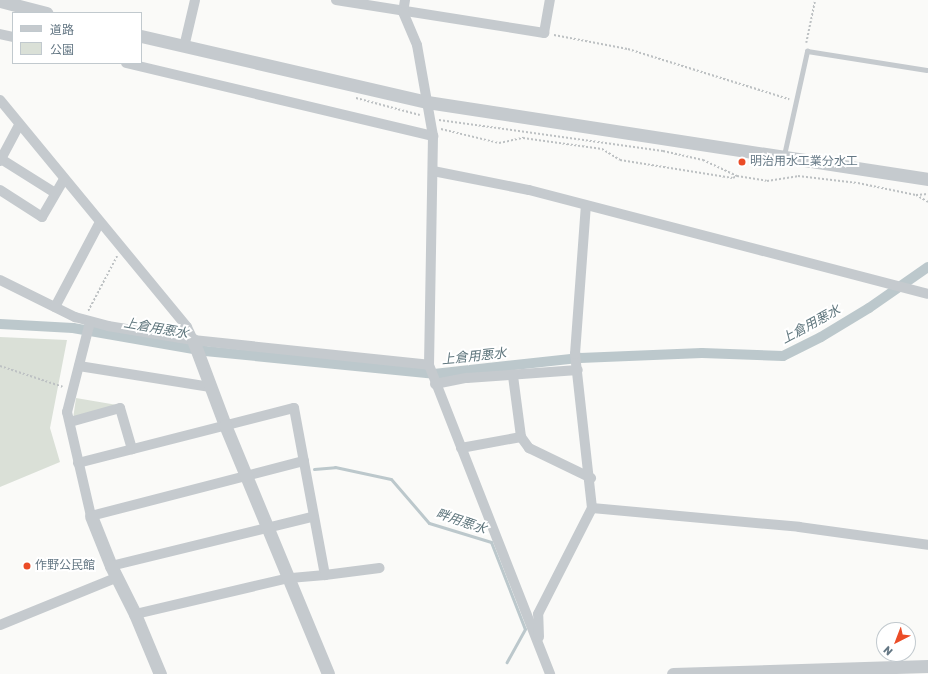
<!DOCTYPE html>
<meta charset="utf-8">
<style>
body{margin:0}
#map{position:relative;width:928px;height:674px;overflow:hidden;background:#fafaf8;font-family:Rubik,"Noto Sans JP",sans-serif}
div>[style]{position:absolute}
.green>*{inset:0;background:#dae0d7}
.stream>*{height:3px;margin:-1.5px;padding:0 1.5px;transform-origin:1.5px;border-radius:1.5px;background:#bcc8cc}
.canal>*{height:10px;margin:-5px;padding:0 5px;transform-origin:5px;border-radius:5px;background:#bcc8cc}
.path>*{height:1.5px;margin-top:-0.75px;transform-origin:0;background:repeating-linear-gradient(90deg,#bdc1c3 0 2px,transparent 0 4px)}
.service>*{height:5px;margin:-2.5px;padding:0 2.5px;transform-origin:2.5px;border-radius:2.5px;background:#c5cace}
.minor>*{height:10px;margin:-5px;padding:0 5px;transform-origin:5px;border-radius:5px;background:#c5cace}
.tertiary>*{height:13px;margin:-6.5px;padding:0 6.5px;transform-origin:6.5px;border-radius:6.5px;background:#c5cace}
.dots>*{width:11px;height:11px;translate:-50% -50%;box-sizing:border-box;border:2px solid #fff;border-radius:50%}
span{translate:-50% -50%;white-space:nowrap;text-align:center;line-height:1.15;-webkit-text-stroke:4px #fff;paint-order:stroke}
.poi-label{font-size:12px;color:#647784}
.left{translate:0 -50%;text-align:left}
.water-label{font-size:13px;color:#5f767d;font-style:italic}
.legend{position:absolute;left:12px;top:12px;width:130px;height:52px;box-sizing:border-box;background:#fff;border:1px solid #c1c9ce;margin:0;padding:5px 7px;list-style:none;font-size:12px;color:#647784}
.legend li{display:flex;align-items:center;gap:8px;height:20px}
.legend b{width:20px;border:1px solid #c1c9ce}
.north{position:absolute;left:876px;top:622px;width:40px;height:40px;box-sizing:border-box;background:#fff;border:1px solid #c1c9ce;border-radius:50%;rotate:222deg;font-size:11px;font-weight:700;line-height:16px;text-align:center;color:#647784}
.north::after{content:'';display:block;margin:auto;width:14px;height:18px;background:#eb4c27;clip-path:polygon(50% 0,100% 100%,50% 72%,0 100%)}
</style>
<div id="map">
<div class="green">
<i style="clip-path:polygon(0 337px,67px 340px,50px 428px,60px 462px,0 487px)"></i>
<i style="clip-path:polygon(76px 398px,117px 405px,73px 419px)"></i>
</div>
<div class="stream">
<i style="left:314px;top:469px;width:21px;rotate:-5deg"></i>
<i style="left:335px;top:467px;width:57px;rotate:12.1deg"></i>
<i style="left:391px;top:479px;width:58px;rotate:49.2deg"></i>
<i style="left:429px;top:523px;width:65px;rotate:17deg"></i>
<i style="left:491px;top:542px;width:93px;rotate:68.7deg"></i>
<i style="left:525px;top:629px;width:38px;rotate:119deg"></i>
</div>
<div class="canal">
<i style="left:0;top:324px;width:73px;rotate:3.1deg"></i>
<i style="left:73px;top:328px;width:134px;rotate:9.9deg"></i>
<i style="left:205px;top:351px;width:230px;rotate:5.7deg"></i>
<i style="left:434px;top:374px;width:147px;rotate:-6.3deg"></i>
<i style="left:580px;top:358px;width:122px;rotate:-2.3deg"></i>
<i style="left:702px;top:353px;width:81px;rotate:2.1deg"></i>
<i style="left:783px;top:356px;width:42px;rotate:-26.6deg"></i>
<i style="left:821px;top:337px;width:56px;rotate:-31.1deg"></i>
<i style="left:869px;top:308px;width:72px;rotate:-34.8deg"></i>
</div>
<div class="path">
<i style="left:554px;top:35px;width:75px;rotate:10.7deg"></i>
<i style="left:628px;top:49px;width:169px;rotate:17.3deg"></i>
<i style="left:806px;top:43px;width:44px;rotate:-78.2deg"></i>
<i style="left:356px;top:98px;width:66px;rotate:14.9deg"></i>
<i style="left:439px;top:120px;width:226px;rotate:7.9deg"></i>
<i style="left:663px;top:151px;width:41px;rotate:12.7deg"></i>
<i style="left:703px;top:160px;width:38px;rotate:25deg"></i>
<i style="left:737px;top:176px;width:30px;rotate:9deg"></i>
<i style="left:767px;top:181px;width:31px;rotate:-9deg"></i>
<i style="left:798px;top:176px;width:60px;rotate:6.7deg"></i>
<i style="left:858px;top:183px;width:59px;rotate:11.7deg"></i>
<i style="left:916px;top:195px;width:14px;rotate:30deg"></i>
<i style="left:441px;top:129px;width:60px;rotate:13.6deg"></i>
<i style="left:499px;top:143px;width:25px;rotate:-12deg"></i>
<i style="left:523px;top:138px;width:80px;rotate:7.9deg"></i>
<i style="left:602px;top:149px;width:21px;rotate:31deg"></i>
<i style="left:620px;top:160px;width:114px;rotate:9.1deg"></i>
<i style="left:733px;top:178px;width:4px;rotate:-27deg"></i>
<i style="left:916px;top:195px;width:12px;rotate:-5deg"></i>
<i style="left:88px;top:311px;width:62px;rotate:-62.2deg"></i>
<i style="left:0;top:366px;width:66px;rotate:18.4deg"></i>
</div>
<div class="service">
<i style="left:784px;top:155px;width:107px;rotate:-77.5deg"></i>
<i style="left:807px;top:51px;width:121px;rotate:9deg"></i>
</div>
<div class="minor">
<i style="left:336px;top:0;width:211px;rotate:9deg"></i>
<i style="left:544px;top:33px;width:34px;rotate:-80deg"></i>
<i style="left:405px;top:0;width:12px;rotate:99deg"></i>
<i style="left:403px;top:12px;width:36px;rotate:67deg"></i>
<i style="left:417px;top:45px;width:92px;rotate:80deg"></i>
<i style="left:433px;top:136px;width:229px;rotate:91deg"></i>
<i style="left:429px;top:365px;width:332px;rotate:68.6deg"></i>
<i style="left:0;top:34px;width:13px;rotate:13deg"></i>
<i style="left:184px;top:47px;width:48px;rotate:-76.8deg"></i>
<i style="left:126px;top:63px;width:316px;rotate:13.4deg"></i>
<i style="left:0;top:100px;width:294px;rotate:50.5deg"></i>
<i style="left:187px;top:327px;width:14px;rotate:65deg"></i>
<i style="left:1px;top:159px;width:64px;rotate:32.2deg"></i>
<i style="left:0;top:161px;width:40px;rotate:-62deg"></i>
<i style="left:433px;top:171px;width:98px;rotate:11.2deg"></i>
<i style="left:529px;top:190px;width:412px;rotate:14.6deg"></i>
<i style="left:0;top:190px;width:50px;rotate:32.7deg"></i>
<i style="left:42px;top:217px;width:44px;rotate:-59.9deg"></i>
<i style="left:0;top:280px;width:84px;rotate:26.3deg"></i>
<i style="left:75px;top:317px;width:34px;rotate:15deg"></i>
<i style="left:108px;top:326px;width:86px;rotate:9.4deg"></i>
<i style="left:193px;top:340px;width:237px;rotate:6deg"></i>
<i style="left:55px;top:307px;width:96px;rotate:-62.1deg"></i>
<i style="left:90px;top:322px;width:93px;rotate:104.3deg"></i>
<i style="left:67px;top:412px;width:107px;rotate:77deg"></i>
<i style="left:91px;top:516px;width:220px;rotate:-14.5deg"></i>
<i style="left:79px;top:366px;width:133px;rotate:9.1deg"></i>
<i style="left:513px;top:376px;width:62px;rotate:82.5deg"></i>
<i style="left:435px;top:384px;width:33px;rotate:-11deg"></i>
<i style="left:467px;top:378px;width:111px;rotate:-4.1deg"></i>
<i style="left:70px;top:422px;width:52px;rotate:-15.6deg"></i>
<i style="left:120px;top:408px;width:43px;rotate:73.7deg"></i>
<i style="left:461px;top:448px;width:61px;rotate:-10.4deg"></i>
<i style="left:521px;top:437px;width:14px;rotate:54deg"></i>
<i style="left:529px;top:448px;width:69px;rotate:25.8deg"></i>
<i style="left:78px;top:463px;width:223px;rotate:-14.3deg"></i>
<i style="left:294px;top:408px;width:170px;rotate:79.5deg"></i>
<i style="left:325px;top:575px;width:36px;rotate:175deg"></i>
<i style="left:289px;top:578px;width:158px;rotate:166.8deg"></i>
<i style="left:592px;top:508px;width:208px;rotate:5.2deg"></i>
<i style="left:799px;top:527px;width:130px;rotate:7.9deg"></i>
<i style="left:111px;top:566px;width:207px;rotate:-13.7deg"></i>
<i style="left:325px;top:575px;width:55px;rotate:-7.3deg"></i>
<i style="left:0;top:625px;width:125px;rotate:-22.1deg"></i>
<i style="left:539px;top:637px;width:23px;rotate:-92deg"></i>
<i style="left:538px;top:614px;width:119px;rotate:-63deg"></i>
<i style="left:592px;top:508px;width:155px;rotate:-96.3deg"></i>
<i style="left:575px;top:354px;width:149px;rotate:-85.8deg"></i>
</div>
<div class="tertiary">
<i style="left:0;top:1px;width:48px;rotate:14.6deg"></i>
<i style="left:141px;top:36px;width:294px;rotate:13deg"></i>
<i style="left:427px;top:102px;width:507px;rotate:8.74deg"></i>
<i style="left:193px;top:340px;width:91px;rotate:69.4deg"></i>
<i style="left:225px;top:425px;width:269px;rotate:67.5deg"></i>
<i style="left:91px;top:516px;width:54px;rotate:68.2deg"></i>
<i style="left:111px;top:566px;width:54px;rotate:63.4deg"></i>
<i style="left:135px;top:614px;width:65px;rotate:67.4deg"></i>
<i style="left:673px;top:674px;width:255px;rotate:-1.8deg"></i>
</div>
<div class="dots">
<i style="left:742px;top:162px;background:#eb4c27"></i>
<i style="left:27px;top:566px;background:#eb4c27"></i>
</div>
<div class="poi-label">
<span class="left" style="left:750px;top:162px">明治用水工業分水工</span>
<span class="left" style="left:35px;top:566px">作野公民館</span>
</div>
<div class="water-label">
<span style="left:811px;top:325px;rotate:-29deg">上倉用悪水</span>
<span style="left:156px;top:329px;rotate:10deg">上倉用悪水</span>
<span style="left:474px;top:357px;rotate:-6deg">上倉用悪水</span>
<span style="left:461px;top:522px;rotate:19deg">畔用悪水</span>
</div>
<ul class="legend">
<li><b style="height:5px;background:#c5cace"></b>道路</li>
<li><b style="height:11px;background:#dae0d7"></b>公園</li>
</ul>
<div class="north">N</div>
</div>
